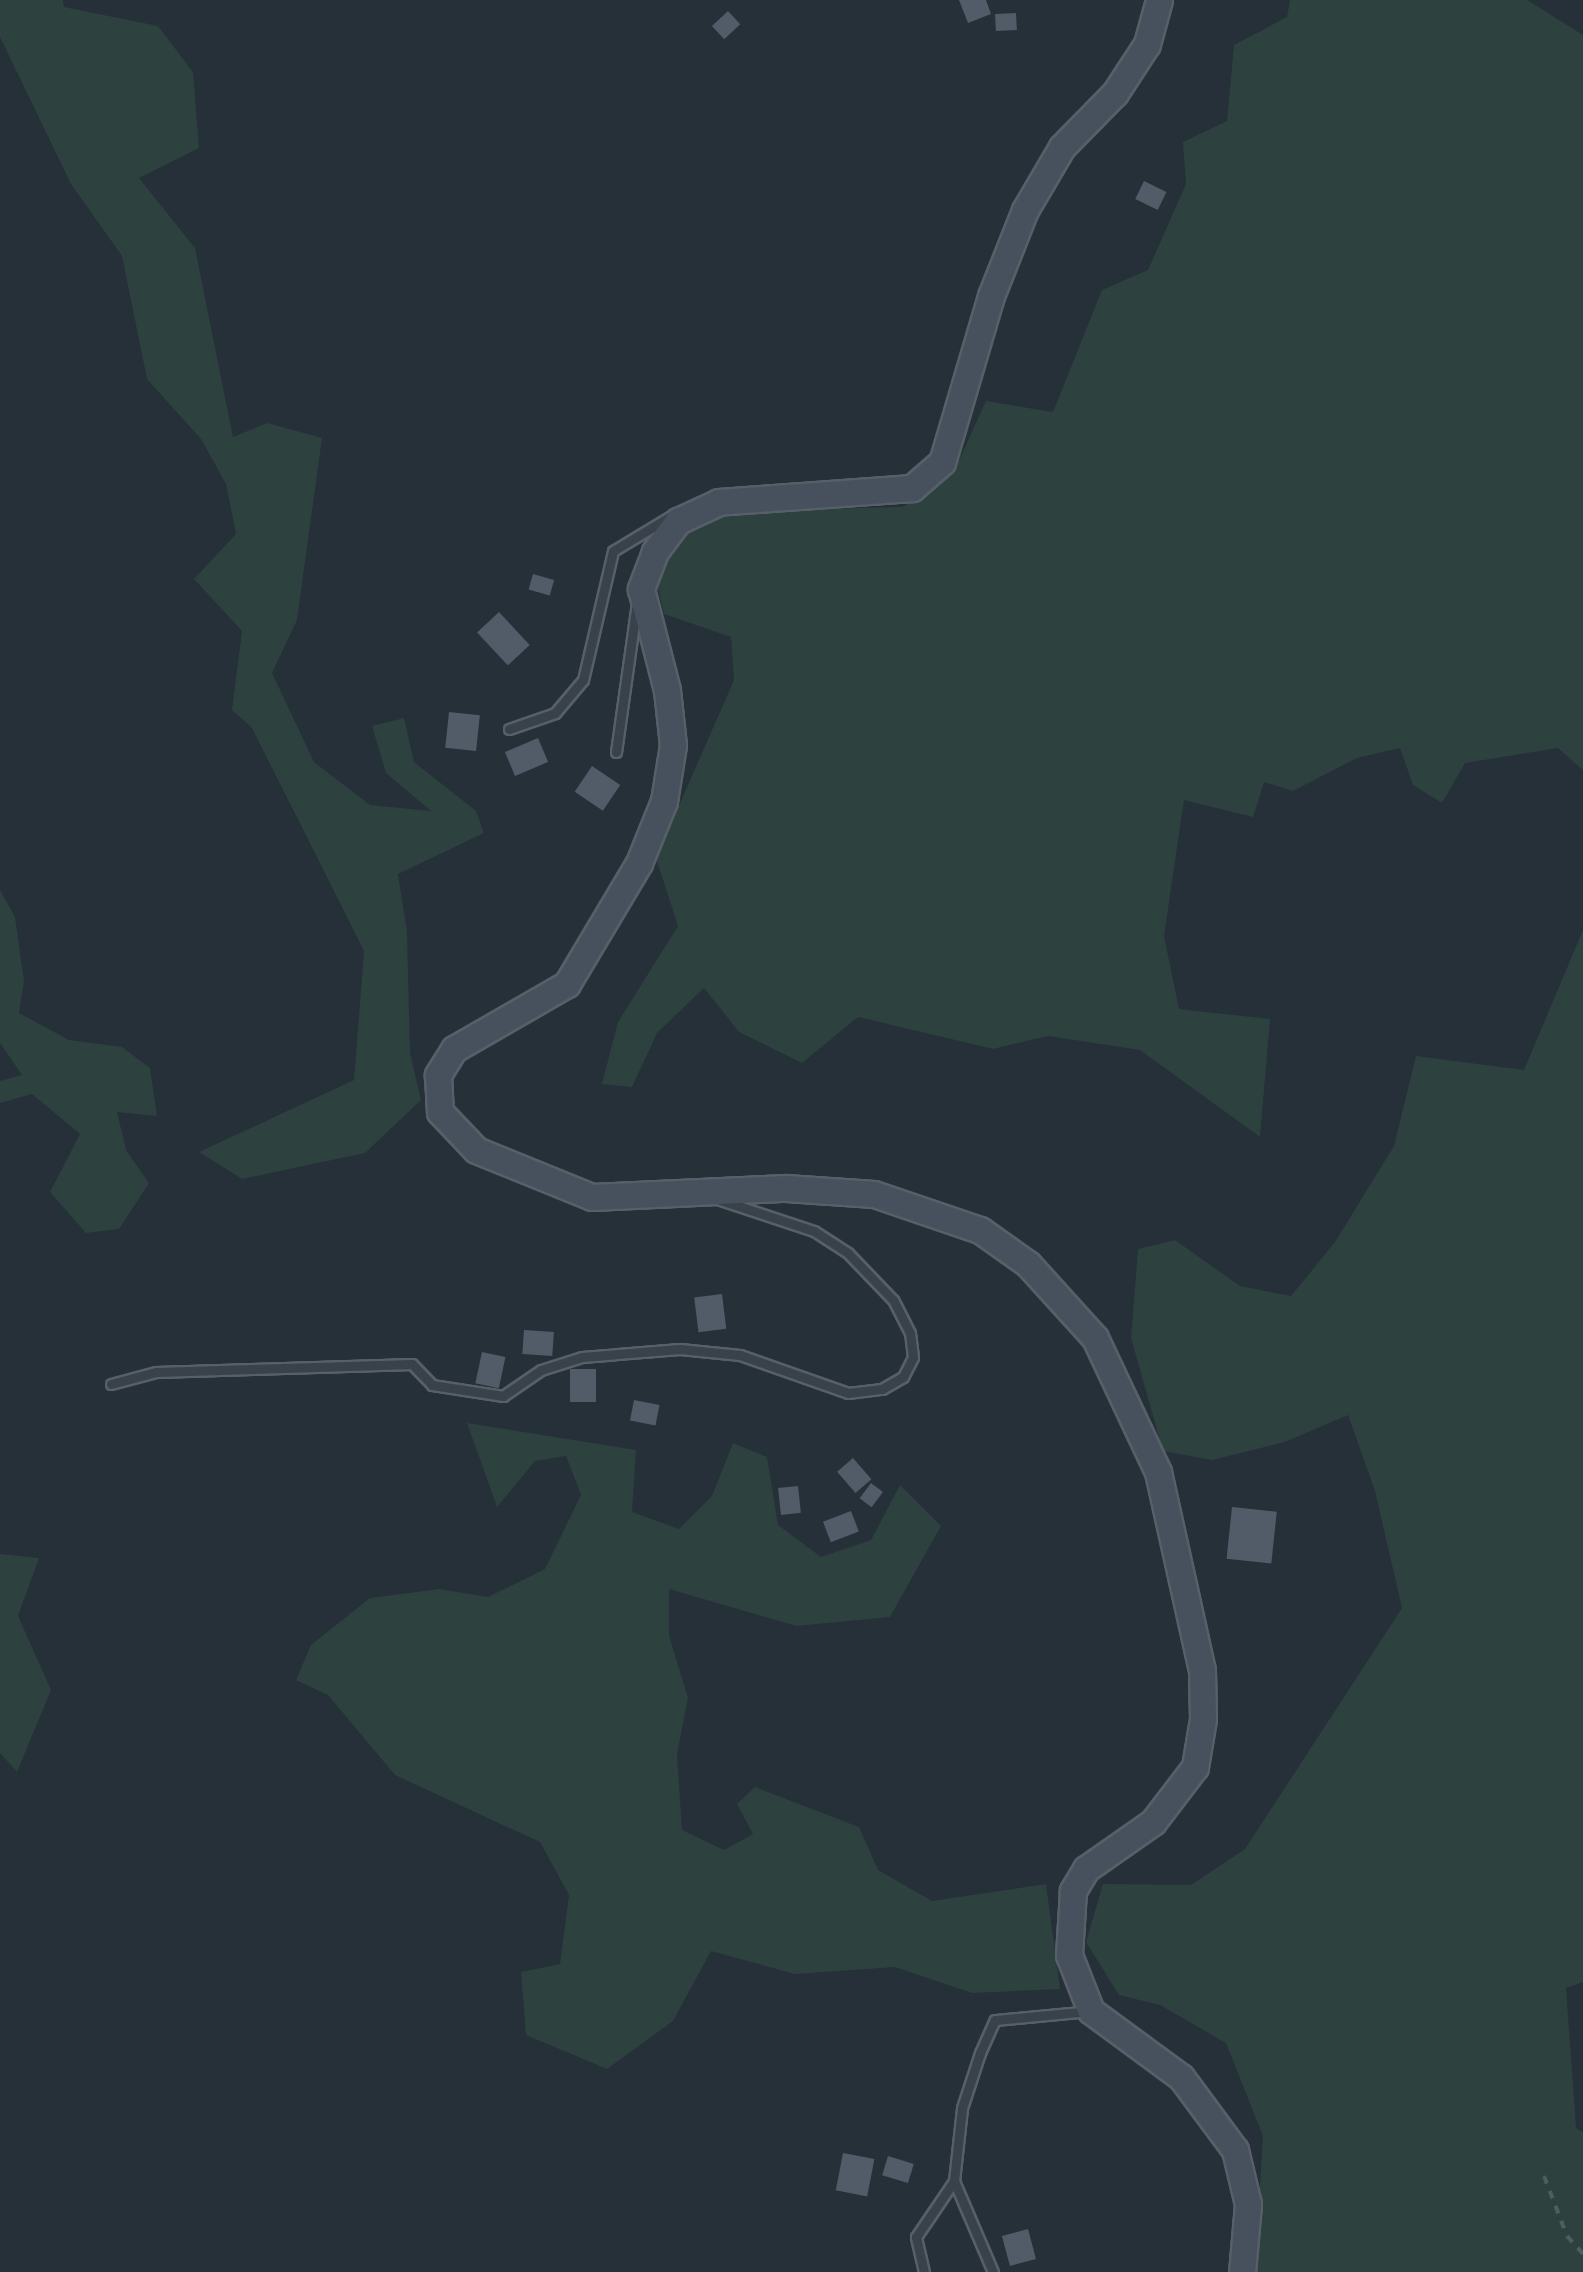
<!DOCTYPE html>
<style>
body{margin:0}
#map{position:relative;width:1583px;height:2272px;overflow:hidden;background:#253039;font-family:"Fira Sans Condensed",sans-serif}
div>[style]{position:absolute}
.green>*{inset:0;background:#2d413f}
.building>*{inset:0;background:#515c68;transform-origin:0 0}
.path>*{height:4px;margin-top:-2px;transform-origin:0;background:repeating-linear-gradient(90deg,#4c5e5e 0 8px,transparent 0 16px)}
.roads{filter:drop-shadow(2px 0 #575f68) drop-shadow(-2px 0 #575f68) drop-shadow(0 2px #575f68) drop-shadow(0 -2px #575f68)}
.lane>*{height:9px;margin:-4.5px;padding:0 4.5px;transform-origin:4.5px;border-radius:4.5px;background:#39414a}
.secondary>*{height:25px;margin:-12.5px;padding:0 12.5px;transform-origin:12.5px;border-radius:12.5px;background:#47515d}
span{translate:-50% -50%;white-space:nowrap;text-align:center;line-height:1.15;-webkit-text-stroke:9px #1e262f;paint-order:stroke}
</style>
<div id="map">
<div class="green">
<i style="clip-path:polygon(0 0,63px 0,64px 7px,158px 26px,193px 72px,199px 148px,139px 178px,195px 248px,233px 437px,267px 423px,322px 438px,297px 620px,272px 673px,314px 762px,370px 805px,431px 811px,386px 773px,372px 726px,404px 718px,414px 762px,476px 811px,484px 833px,398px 874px,407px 932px,410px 1053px,421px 1100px,365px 1153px,242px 1179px,199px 1152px,354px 1080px,364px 951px,252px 728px,232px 710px,242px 631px,194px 579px,236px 534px,226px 484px,201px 439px,147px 379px,122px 256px,71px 184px,0 37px)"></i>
<i style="clip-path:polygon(1290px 0,1527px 0,1583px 35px,1583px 770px,1558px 748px,1465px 763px,1442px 803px,1413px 785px,1400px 748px,1357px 758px,1293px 791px,1264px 782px,1253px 817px,1184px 800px,1164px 936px,1179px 1009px,1270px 1019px,1260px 1137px,1140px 1050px,1048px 1036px,993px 1049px,858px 1017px,802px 1063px,739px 1032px,704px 988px,657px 1033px,632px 1087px,602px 1084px,618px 1022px,678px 926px,656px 858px,734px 680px,731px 637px,664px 614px,656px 581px,682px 534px,733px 511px,903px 507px,956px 467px,986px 401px,1053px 412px,1102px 290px,1148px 270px,1186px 184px,1183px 142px,1227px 121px,1234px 45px,1287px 17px)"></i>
<i style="clip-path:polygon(0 890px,15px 917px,24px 981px,19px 1013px,69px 1040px,122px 1047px,150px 1068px,157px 1116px,117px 1112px,126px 1150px,149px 1183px,119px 1229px,86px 1233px,50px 1192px,80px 1134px,32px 1094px,0 1103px,0 1081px,22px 1075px,0 1043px)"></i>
<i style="clip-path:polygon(1583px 930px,1583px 1982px,1566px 1988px,1576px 2128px,1583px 2132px,1583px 2272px,1255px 2272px,1263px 2136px,1226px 2043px,1160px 2005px,1119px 1995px,1086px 1942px,1103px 1884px,1191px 1885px,1245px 1849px,1402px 1608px,1375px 1491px,1348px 1415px,1285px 1442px,1212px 1460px,1163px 1451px,1131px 1338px,1138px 1249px,1175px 1240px,1240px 1286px,1291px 1296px,1335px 1242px,1394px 1146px,1416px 1056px,1524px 1070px)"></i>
<i style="clip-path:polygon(467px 1423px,636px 1450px,632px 1512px,679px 1529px,712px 1496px,733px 1443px,767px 1457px,778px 1525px,821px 1557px,871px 1540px,900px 1485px,941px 1526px,890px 1617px,796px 1626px,669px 1589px,669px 1636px,688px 1698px,677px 1754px,682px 1830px,724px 1850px,753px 1834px,737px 1804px,755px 1787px,859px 1827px,878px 1870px,932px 1901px,1046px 1884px,1060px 1989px,972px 1993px,895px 1967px,795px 1974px,711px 1951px,673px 2021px,607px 2069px,526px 2035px,521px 1972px,560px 1964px,569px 1895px,540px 1842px,395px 1775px,328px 1695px,296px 1680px,311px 1645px,370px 1598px,439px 1589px,488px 1597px,545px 1569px,581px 1495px,566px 1456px,535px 1461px,497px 1507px)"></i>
<i style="clip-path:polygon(0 1554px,39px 1558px,18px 1616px,51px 1690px,17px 1772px,0 1753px)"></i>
</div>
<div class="building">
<i style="clip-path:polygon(959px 0,986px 0,991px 14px,968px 23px)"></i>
<i style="left:728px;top:11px;width:18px;height:22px;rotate:47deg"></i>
<i style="left:1016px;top:13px;width:17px;height:21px;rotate:87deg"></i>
<i style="left:1144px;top:181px;width:25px;height:20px;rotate:26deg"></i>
<i style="left:533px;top:574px;width:22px;height:16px;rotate:16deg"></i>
<i style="left:499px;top:612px;width:45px;height:30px;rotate:47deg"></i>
<i style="left:449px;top:712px;width:31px;height:36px;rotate:6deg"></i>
<i style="left:538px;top:738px;width:26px;height:36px;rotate:67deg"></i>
<i style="left:592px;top:766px;width:34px;height:31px;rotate:34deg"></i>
<i style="left:722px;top:1294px;width:35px;height:28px;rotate:83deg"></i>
<i style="left:524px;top:1330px;width:30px;height:24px;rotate:4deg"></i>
<i style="left:482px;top:1352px;width:24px;height:32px;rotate:12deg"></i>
<i style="left:570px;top:1369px;width:26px;height:33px"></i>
<i style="left:634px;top:1400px;width:26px;height:21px;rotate:11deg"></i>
<i style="left:853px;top:1458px;width:28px;height:21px;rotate:49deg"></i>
<i style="left:871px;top:1483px;width:15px;height:19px;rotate:37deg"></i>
<i style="left:798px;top:1486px;width:27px;height:20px;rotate:84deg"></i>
<i style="left:1232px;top:1507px;width:45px;height:52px;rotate:6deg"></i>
<i style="left:851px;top:1511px;width:22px;height:30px;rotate:69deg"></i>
<i style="left:843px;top:2153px;width:32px;height:38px;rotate:11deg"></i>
<i style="left:888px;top:2156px;width:27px;height:20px;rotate:17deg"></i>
<i style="left:1028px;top:2229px;width:31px;height:27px;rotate:75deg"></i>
</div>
<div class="path">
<i style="left:1544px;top:2176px;width:64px;rotate:69deg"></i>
<i style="left:1567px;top:2236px;width:24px;rotate:48deg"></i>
</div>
<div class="roads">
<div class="lane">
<i style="left:509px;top:729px;width:49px;rotate:-19.2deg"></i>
<i style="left:555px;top:713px;width:43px;rotate:-49.7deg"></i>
<i style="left:583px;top:680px;width:132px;rotate:-76.9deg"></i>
<i style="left:613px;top:551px;width:74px;rotate:-31.1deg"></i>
<i style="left:616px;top:752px;width:150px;rotate:-82deg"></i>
<i style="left:111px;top:1384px;width:47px;rotate:-14.9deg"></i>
<i style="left:156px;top:1372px;width:256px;rotate:-1.8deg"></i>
<i style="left:412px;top:1364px;width:29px;rotate:46deg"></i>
<i style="left:432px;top:1385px;width:72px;rotate:8.8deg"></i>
<i style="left:503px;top:1396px;width:46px;rotate:-34.4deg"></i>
<i style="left:541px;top:1370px;width:43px;rotate:-17.6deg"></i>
<i style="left:582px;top:1357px;width:98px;rotate:-4.7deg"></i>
<i style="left:680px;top:1349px;width:60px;rotate:5.7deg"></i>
<i style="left:740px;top:1355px;width:114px;rotate:19.4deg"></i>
<i style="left:848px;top:1393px;width:34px;rotate:-7deg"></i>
<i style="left:882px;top:1389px;width:24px;rotate:-30deg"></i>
<i style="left:903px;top:1377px;width:22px;rotate:-63deg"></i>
<i style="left:913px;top:1357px;width:24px;rotate:-97deg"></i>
<i style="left:910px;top:1333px;width:37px;rotate:-117deg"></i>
<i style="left:893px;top:1300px;width:65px;rotate:-133.8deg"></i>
<i style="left:848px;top:1253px;width:40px;rotate:-147.1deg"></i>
<i style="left:814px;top:1231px;width:99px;rotate:-161.7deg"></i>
<i style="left:924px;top:2272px;width:36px;rotate:-103deg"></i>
<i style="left:916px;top:2237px;width:68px;rotate:-55.8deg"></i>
<i style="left:993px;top:2272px;width:99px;rotate:-113.2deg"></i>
<i style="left:954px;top:2181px;width:73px;rotate:-83.7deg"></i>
<i style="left:962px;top:2108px;width:58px;rotate:-71.9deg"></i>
<i style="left:980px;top:2053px;width:36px;rotate:-66deg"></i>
<i style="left:995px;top:2020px;width:95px;rotate:-5.4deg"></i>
</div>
<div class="secondary">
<i style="left:1159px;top:0;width:46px;rotate:105.3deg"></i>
<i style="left:1147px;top:44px;width:59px;rotate:123.1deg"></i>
<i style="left:1115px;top:93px;width:76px;rotate:134.5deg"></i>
<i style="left:1062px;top:147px;width:73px;rotate:120.4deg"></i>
<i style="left:1025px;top:210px;width:92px;rotate:111.6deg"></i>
<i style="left:991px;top:296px;width:173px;rotate:106.4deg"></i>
<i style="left:942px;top:462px;width:40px;rotate:139deg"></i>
<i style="left:912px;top:488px;width:194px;rotate:175.9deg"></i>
<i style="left:719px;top:502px;width:45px;rotate:155.1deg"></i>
<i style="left:678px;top:521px;width:39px;rotate:127deg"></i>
<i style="left:655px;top:552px;width:40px;rotate:111deg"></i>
<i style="left:641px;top:589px;width:104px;rotate:75.6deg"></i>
<i style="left:667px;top:690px;width:55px;rotate:83.8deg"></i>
<i style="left:673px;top:745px;width:57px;rotate:99.1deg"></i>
<i style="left:664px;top:801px;width:67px;rotate:112deg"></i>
<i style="left:639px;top:863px;width:141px;rotate:120.8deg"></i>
<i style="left:567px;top:984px;width:130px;rotate:150.1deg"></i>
<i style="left:454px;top:1049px;width:31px;rotate:122deg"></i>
<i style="left:438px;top:1075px;width:37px;rotate:87deg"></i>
<i style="left:440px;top:1112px;width:52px;rotate:46.5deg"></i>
<i style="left:476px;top:1150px;width:125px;rotate:22.1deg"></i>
<i style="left:592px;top:1197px;width:194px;rotate:-2.7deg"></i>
<i style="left:786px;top:1188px;width:88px;rotate:3.9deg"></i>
<i style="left:874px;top:1194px;width:112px;rotate:18.8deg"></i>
<i style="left:980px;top:1230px;width:59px;rotate:35.3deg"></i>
<i style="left:1028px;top:1264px;width:100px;rotate:47.8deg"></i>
<i style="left:1095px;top:1338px;width:148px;rotate:64.8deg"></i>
<i style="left:1158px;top:1472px;width:203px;rotate:77.5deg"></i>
<i style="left:1202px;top:1670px;width:49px;rotate:88.8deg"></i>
<i style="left:1203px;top:1719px;width:49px;rotate:99.5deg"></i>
<i style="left:1195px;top:1767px;width:69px;rotate:127.4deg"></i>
<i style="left:1153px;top:1822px;width:82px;rotate:145deg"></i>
<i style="left:1086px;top:1869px;width:26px;rotate:121deg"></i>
<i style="left:1073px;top:1891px;width:64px;rotate:93.6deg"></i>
<i style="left:1069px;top:1955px;width:60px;rotate:68.6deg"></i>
<i style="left:1091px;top:2011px;width:112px;rotate:36.3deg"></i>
<i style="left:1181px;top:2077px;width:91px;rotate:53.5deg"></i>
<i style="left:1235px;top:2150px;width:56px;rotate:76.5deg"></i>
<i style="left:1248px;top:2204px;width:68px;rotate:95deg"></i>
</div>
</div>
</div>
